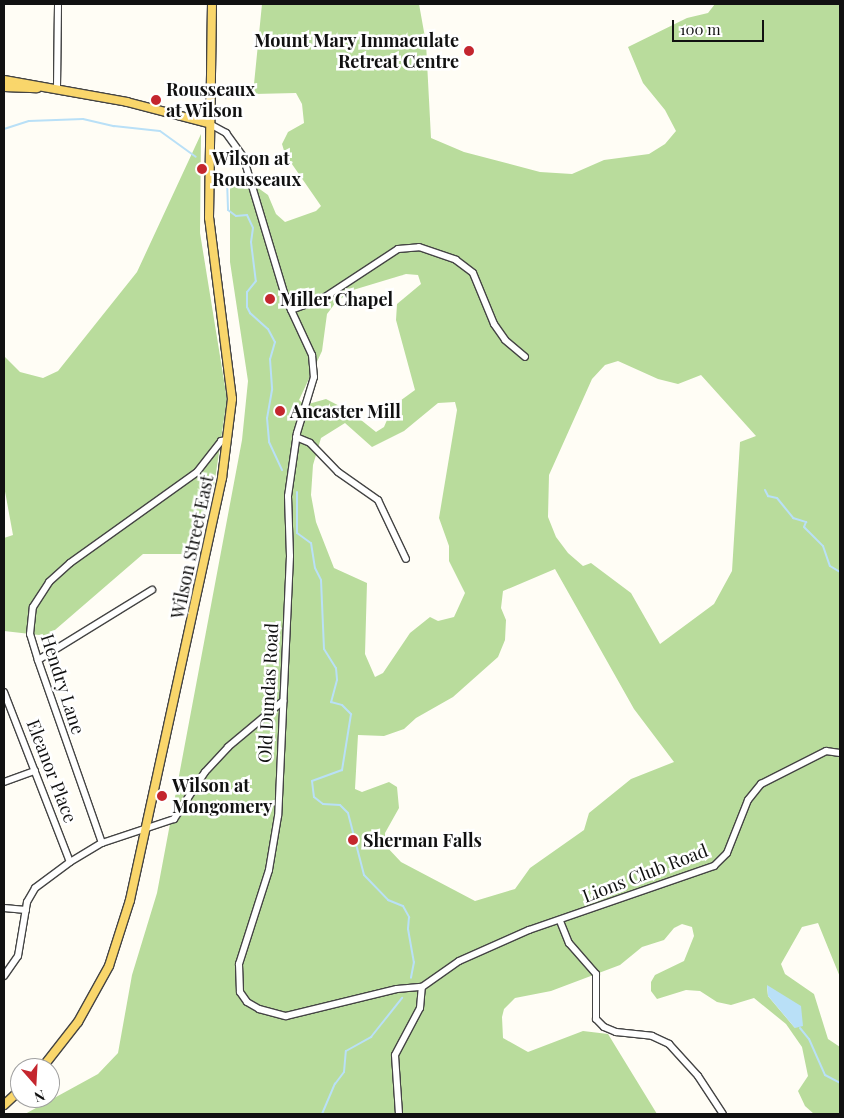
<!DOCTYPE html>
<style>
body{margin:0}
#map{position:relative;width:844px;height:1118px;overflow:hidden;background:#fffdf5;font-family:"Playfair Display",serif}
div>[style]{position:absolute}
.forest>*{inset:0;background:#b9dc9c}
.water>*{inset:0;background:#b9e0f7}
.stream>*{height:2px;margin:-1px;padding:0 1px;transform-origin:1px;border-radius:1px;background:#b9e0f7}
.roads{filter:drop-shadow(1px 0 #444) drop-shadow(-1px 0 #444) drop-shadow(0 1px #444) drop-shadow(0 -1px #444)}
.minor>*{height:6px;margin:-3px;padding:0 3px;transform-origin:3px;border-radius:3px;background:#fff}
.major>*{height:8px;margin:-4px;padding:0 4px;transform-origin:4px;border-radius:4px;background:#f9d66b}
.dots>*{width:14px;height:14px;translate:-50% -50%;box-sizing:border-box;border:2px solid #fff;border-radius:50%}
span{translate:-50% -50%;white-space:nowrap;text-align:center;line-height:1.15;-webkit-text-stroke:5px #fff;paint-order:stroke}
.poi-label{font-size:18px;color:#111;font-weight:700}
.right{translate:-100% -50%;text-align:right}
.left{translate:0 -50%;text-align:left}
.street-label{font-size:18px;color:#111}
.frame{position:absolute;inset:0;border:5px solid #111;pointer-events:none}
.north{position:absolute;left:10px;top:1058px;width:50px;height:50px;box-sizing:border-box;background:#fff;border:1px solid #a0a0a0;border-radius:50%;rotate:161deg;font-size:14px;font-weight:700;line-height:20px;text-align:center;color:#111}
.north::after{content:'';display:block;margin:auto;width:18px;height:22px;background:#c4262e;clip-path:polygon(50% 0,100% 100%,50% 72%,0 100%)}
.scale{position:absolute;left:672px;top:20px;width:92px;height:22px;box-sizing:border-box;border:2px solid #111;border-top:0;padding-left:6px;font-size:15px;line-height:18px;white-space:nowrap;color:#111;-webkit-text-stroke:4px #fff;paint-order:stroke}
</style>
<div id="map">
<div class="forest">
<i style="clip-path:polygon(evenodd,262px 4px,419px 4px,426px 43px,431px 138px,464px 152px,540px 172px,572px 174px,604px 160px,649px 154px,665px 144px,676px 131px,665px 110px,643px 83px,628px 47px,687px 18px,708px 13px,715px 4px,840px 4px,840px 977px,818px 923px,802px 927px,781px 964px,785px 974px,814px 994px,828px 1039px,840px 1047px,840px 1114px,814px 1114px,805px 1106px,798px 1091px,808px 1076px,802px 1047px,786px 1024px,754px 998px,731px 1005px,717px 1002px,700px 991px,686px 990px,657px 999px,651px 991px,651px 982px,655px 975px,684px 961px,694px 936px,692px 927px,682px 924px,674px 928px,664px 940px,642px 947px,620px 965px,551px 991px,515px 998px,504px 1009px,502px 1017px,503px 1038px,528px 1052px,583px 1031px,608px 1034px,657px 1114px,25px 1114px,98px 1074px,118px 1053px,132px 975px,157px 893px,242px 440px,248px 381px,230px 262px,230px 179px,251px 183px,268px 195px,276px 214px,285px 222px,316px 211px,321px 206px,285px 154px,282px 144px,288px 132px,304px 123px,302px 104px,296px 93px,253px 94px,262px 4px,406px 274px,418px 275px,421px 284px,397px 304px,396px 320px,415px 390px,393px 406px,384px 427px,376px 432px,351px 412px,326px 399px,305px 405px,299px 400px,322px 351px,327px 314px,336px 302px,353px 290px,406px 274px,262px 4px,618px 361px,658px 379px,678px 384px,701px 375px,756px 436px,740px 442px,732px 571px,714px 604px,660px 644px,631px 593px,591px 563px,583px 566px,568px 553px,556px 537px,548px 517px,549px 475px,592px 379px,605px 365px,618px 361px,262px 4px,455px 402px,457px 410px,439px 518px,449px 546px,449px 561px,465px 593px,454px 617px,438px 621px,430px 617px,410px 633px,383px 673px,375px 677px,365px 654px,367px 583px,334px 568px,316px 522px,311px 495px,313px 465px,321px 438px,345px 423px,372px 447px,404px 431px,438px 403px,455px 402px,262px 4px,555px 569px,634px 709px,674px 762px,631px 779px,589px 813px,584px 830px,530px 868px,515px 889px,475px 901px,401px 862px,385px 845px,385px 833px,399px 808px,397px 787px,389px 782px,362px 792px,355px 789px,358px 735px,384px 736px,404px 729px,416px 718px,453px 697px,498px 657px,505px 640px,506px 620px,501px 608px,503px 591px,555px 569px,262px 4px,767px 986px,787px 1000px,795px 1028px,768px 996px,767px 986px)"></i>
<i style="clip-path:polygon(201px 134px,200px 233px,227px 399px,214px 486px,193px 554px,143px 554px,48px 636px,4px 631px,4px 538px,13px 535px,4px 486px,4px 356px,20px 372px,43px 378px,58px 371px,137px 272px)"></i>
</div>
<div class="water">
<i style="clip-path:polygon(767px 985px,801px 1006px,803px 1026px,795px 1028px,768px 996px)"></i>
</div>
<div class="stream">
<i style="left:4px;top:129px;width:26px;rotate:-18deg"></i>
<i style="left:29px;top:121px;width:54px;rotate:-2.1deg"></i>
<i style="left:83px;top:119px;width:32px;rotate:13deg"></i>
<i style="left:114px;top:126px;width:46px;rotate:6.2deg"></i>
<i style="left:160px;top:131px;width:44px;rotate:35.8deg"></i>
<i style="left:223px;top:175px;width:6px;rotate:51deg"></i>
<i style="left:227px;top:180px;width:30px;rotate:88deg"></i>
<i style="left:228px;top:210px;width:10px;rotate:37deg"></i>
<i style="left:236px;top:216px;width:11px;rotate:-5deg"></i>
<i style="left:247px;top:215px;width:14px;rotate:65deg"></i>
<i style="left:253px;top:228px;width:14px;rotate:98deg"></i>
<i style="left:251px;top:242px;width:39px;rotate:83deg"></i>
<i style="left:256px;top:281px;width:14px;rotate:129deg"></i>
<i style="left:247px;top:292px;width:15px;rotate:90deg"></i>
<i style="left:247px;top:307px;width:7px;rotate:63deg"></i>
<i style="left:250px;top:313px;width:24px;rotate:42deg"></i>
<i style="left:268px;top:329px;width:15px;rotate:62deg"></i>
<i style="left:275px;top:342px;width:18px;rotate:106deg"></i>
<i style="left:270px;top:359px;width:31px;rotate:86deg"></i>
<i style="left:272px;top:390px;width:28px;rotate:100deg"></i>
<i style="left:267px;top:418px;width:24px;rotate:85deg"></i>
<i style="left:269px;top:442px;width:31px;rotate:65deg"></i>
<i style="left:765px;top:490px;width:7px;rotate:63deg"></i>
<i style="left:768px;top:496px;width:9px;rotate:13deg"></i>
<i style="left:777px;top:498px;width:26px;rotate:51deg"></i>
<i style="left:793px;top:518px;width:14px;rotate:17deg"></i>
<i style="left:806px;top:522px;width:5px;rotate:112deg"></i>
<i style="left:804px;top:527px;width:27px;rotate:45deg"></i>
<i style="left:823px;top:546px;width:21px;rotate:71deg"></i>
<i style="left:830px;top:566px;width:12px;rotate:31deg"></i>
<i style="left:297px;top:492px;width:41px;rotate:90deg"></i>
<i style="left:297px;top:533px;width:17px;rotate:36deg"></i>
<i style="left:311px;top:543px;width:25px;rotate:81deg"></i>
<i style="left:315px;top:568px;width:13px;rotate:63deg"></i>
<i style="left:321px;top:580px;width:69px;rotate:87.5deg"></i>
<i style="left:324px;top:649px;width:22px;rotate:58deg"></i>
<i style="left:336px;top:668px;width:12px;rotate:85deg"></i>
<i style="left:337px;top:680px;width:23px;rotate:105deg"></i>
<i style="left:331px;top:702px;width:11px;rotate:15deg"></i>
<i style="left:342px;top:705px;width:13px;rotate:45deg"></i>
<i style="left:351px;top:714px;width:57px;rotate:99.1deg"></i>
<i style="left:342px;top:770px;width:32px;rotate:160deg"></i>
<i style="left:312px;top:781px;width:16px;rotate:83deg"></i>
<i style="left:314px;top:797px;width:11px;rotate:38deg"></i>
<i style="left:323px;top:804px;width:17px;rotate:3deg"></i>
<i style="left:340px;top:805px;width:11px;rotate:45deg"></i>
<i style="left:348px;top:813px;width:64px;rotate:75.5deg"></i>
<i style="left:364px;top:875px;width:35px;rotate:46deg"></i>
<i style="left:388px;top:900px;width:16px;rotate:22deg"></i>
<i style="left:403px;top:906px;width:13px;rotate:61deg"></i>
<i style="left:409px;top:917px;width:12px;rotate:95deg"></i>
<i style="left:408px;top:929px;width:34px;rotate:80deg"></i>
<i style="left:414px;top:962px;width:16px;rotate:101deg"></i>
<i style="left:800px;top:1028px;width:14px;rotate:51deg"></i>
<i style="left:809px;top:1039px;width:39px;rotate:66deg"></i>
<i style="left:825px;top:1075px;width:17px;rotate:28deg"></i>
<i style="left:322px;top:1114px;width:33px;rotate:-67deg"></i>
<i style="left:335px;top:1084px;width:15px;rotate:-53deg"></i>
<i style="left:344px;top:1072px;width:21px;rotate:-85deg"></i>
<i style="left:346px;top:1051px;width:29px;rotate:-29deg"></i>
<i style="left:371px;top:1037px;width:50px;rotate:-51.5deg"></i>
</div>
<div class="roads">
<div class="minor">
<i style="left:57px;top:87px;width:83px;rotate:-89.3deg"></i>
<i style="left:208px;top:123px;width:21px;rotate:29deg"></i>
<i style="left:226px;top:133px;width:29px;rotate:54deg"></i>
<i style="left:243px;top:156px;width:149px;rotate:73.3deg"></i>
<i style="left:286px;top:299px;width:62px;rotate:65.1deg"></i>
<i style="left:312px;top:355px;width:22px;rotate:85deg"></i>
<i style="left:314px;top:377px;width:59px;rotate:106.9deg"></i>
<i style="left:297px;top:433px;width:64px;rotate:98.1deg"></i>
<i style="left:288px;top:496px;width:60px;rotate:88.1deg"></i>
<i style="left:290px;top:556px;width:260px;rotate:92.6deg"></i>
<i style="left:278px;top:816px;width:55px;rotate:99.5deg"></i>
<i style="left:269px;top:870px;width:99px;rotate:107.7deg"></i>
<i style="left:239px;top:964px;width:28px;rotate:88deg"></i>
<i style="left:240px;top:992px;width:12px;rotate:55deg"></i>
<i style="left:247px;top:1002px;width:14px;rotate:30deg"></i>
<i style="left:259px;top:1009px;width:28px;rotate:15deg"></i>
<i style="left:286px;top:1016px;width:114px;rotate:-13.7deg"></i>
<i style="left:397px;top:989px;width:25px;rotate:-5deg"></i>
<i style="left:291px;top:310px;width:33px;rotate:-20deg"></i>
<i style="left:322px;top:299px;width:91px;rotate:-33.3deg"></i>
<i style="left:398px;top:249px;width:21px;rotate:-5deg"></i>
<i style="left:419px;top:247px;width:39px;rotate:19deg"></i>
<i style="left:456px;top:260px;width:21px;rotate:37deg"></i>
<i style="left:473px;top:273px;width:55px;rotate:67.6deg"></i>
<i style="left:494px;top:324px;width:19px;rotate:55deg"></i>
<i style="left:505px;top:340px;width:26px;rotate:40deg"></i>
<i style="left:296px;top:437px;width:15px;rotate:23deg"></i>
<i style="left:310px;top:443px;width:40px;rotate:46deg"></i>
<i style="left:338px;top:472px;width:49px;rotate:35deg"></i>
<i style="left:378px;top:500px;width:65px;rotate:64.6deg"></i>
<i style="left:38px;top:660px;width:134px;rotate:-31.6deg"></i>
<i style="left:4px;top:692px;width:182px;rotate:68.8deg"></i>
<i style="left:4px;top:782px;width:33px;rotate:-20deg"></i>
<i style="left:102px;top:843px;width:194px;rotate:-109.3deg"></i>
<i style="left:38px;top:660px;width:27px;rotate:-107deg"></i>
<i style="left:30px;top:634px;width:27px;rotate:-84deg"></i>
<i style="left:33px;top:607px;width:30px;rotate:-57deg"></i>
<i style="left:49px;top:582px;width:28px;rotate:-42deg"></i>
<i style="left:70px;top:563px;width:156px;rotate:-35.6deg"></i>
<i style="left:197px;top:472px;width:39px;rotate:-52deg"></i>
<i style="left:221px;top:441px;width:6px;rotate:-9deg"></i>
<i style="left:4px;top:908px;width:22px;rotate:5deg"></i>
<i style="left:560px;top:921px;width:24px;rotate:68deg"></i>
<i style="left:569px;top:943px;width:41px;rotate:48.9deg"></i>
<i style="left:596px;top:974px;width:45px;rotate:90deg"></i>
<i style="left:596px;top:1019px;width:11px;rotate:45deg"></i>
<i style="left:604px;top:1027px;width:13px;rotate:23deg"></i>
<i style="left:616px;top:1032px;width:36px;rotate:6deg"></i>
<i style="left:652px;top:1036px;width:19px;rotate:25deg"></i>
<i style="left:669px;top:1044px;width:43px;rotate:47.8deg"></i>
<i style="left:698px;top:1076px;width:45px;rotate:56.7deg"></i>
<i style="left:4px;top:976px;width:24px;rotate:-55deg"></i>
<i style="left:18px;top:956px;width:55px;rotate:-80.5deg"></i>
<i style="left:27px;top:902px;width:16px;rotate:-60deg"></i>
<i style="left:35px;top:888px;width:44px;rotate:-36.6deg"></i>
<i style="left:70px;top:862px;width:37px;rotate:-31deg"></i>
<i style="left:102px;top:843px;width:76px;rotate:-18.4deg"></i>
<i style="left:174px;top:819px;width:56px;rotate:-56.6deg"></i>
<i style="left:205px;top:772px;width:34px;rotate:-47deg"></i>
<i style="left:228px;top:747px;width:72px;rotate:-39.9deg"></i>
<i style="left:422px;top:987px;width:45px;rotate:-35.1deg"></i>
<i style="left:459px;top:961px;width:77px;rotate:-23.9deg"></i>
<i style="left:529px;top:930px;width:196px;rotate:-19.1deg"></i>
<i style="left:714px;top:866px;width:18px;rotate:-45deg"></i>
<i style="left:727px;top:853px;width:57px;rotate:-68.4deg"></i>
<i style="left:748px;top:800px;width:21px;rotate:-51deg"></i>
<i style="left:761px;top:784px;width:73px;rotate:-26.9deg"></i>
<i style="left:826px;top:751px;width:14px;rotate:8deg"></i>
<i style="left:399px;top:1114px;width:59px;rotate:-93.9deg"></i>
<i style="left:395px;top:1055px;width:53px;rotate:-62deg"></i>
<i style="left:420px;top:1008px;width:21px;rotate:-85deg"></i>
</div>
<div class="major">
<i style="left:4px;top:80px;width:125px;rotate:10.1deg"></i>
<i style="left:127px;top:102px;width:84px;rotate:14.5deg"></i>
<i style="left:4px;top:87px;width:33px;rotate:2deg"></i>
<i style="left:42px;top:1068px;width:58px;rotate:-52deg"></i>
<i style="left:78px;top:1022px;width:64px;rotate:-61deg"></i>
<i style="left:109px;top:966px;width:69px;rotate:-72.3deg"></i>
<i style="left:130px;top:900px;width:432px;rotate:-77.7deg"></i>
<i style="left:222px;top:478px;width:80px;rotate:-82.8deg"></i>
<i style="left:232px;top:399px;width:182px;rotate:-97.2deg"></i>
<i style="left:209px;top:218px;width:214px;rotate:-89.2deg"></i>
<i style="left:4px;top:1105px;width:22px;rotate:-43deg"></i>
</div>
</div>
<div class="dots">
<i style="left:469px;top:51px;background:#c4262e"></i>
<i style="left:156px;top:100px;background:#c4262e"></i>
<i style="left:202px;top:169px;background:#c4262e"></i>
<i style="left:270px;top:299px;background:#c4262e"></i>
<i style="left:280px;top:411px;background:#c4262e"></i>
<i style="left:162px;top:796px;background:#c4262e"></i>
<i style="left:353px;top:840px;background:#c4262e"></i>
</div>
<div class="poi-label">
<span class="right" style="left:459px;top:51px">Mount Mary Immaculate<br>Retreat Centre</span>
<span class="left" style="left:166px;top:100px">Rousseaux<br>at Wilson</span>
<span class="left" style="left:212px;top:169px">Wilson at<br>Rousseaux</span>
<span class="left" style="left:280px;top:299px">Miller Chapel</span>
<span class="left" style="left:290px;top:411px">Ancaster Mill</span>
<span class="left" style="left:172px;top:796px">Wilson at<br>Mongomery</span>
<span class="left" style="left:363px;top:840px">Sherman Falls</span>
</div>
<div class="street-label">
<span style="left:192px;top:547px;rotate:-78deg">Wilson Street East</span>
<span style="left:63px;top:684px;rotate:72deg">Hendry Lane</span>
<span style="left:268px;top:693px;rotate:-87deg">Old Dundas Road</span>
<span style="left:52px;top:771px;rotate:69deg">Eleanor Place</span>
<span style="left:645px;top:873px;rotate:-21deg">Lions Club Road</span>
</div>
<div class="frame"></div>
<div class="north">N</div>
<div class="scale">100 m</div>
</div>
